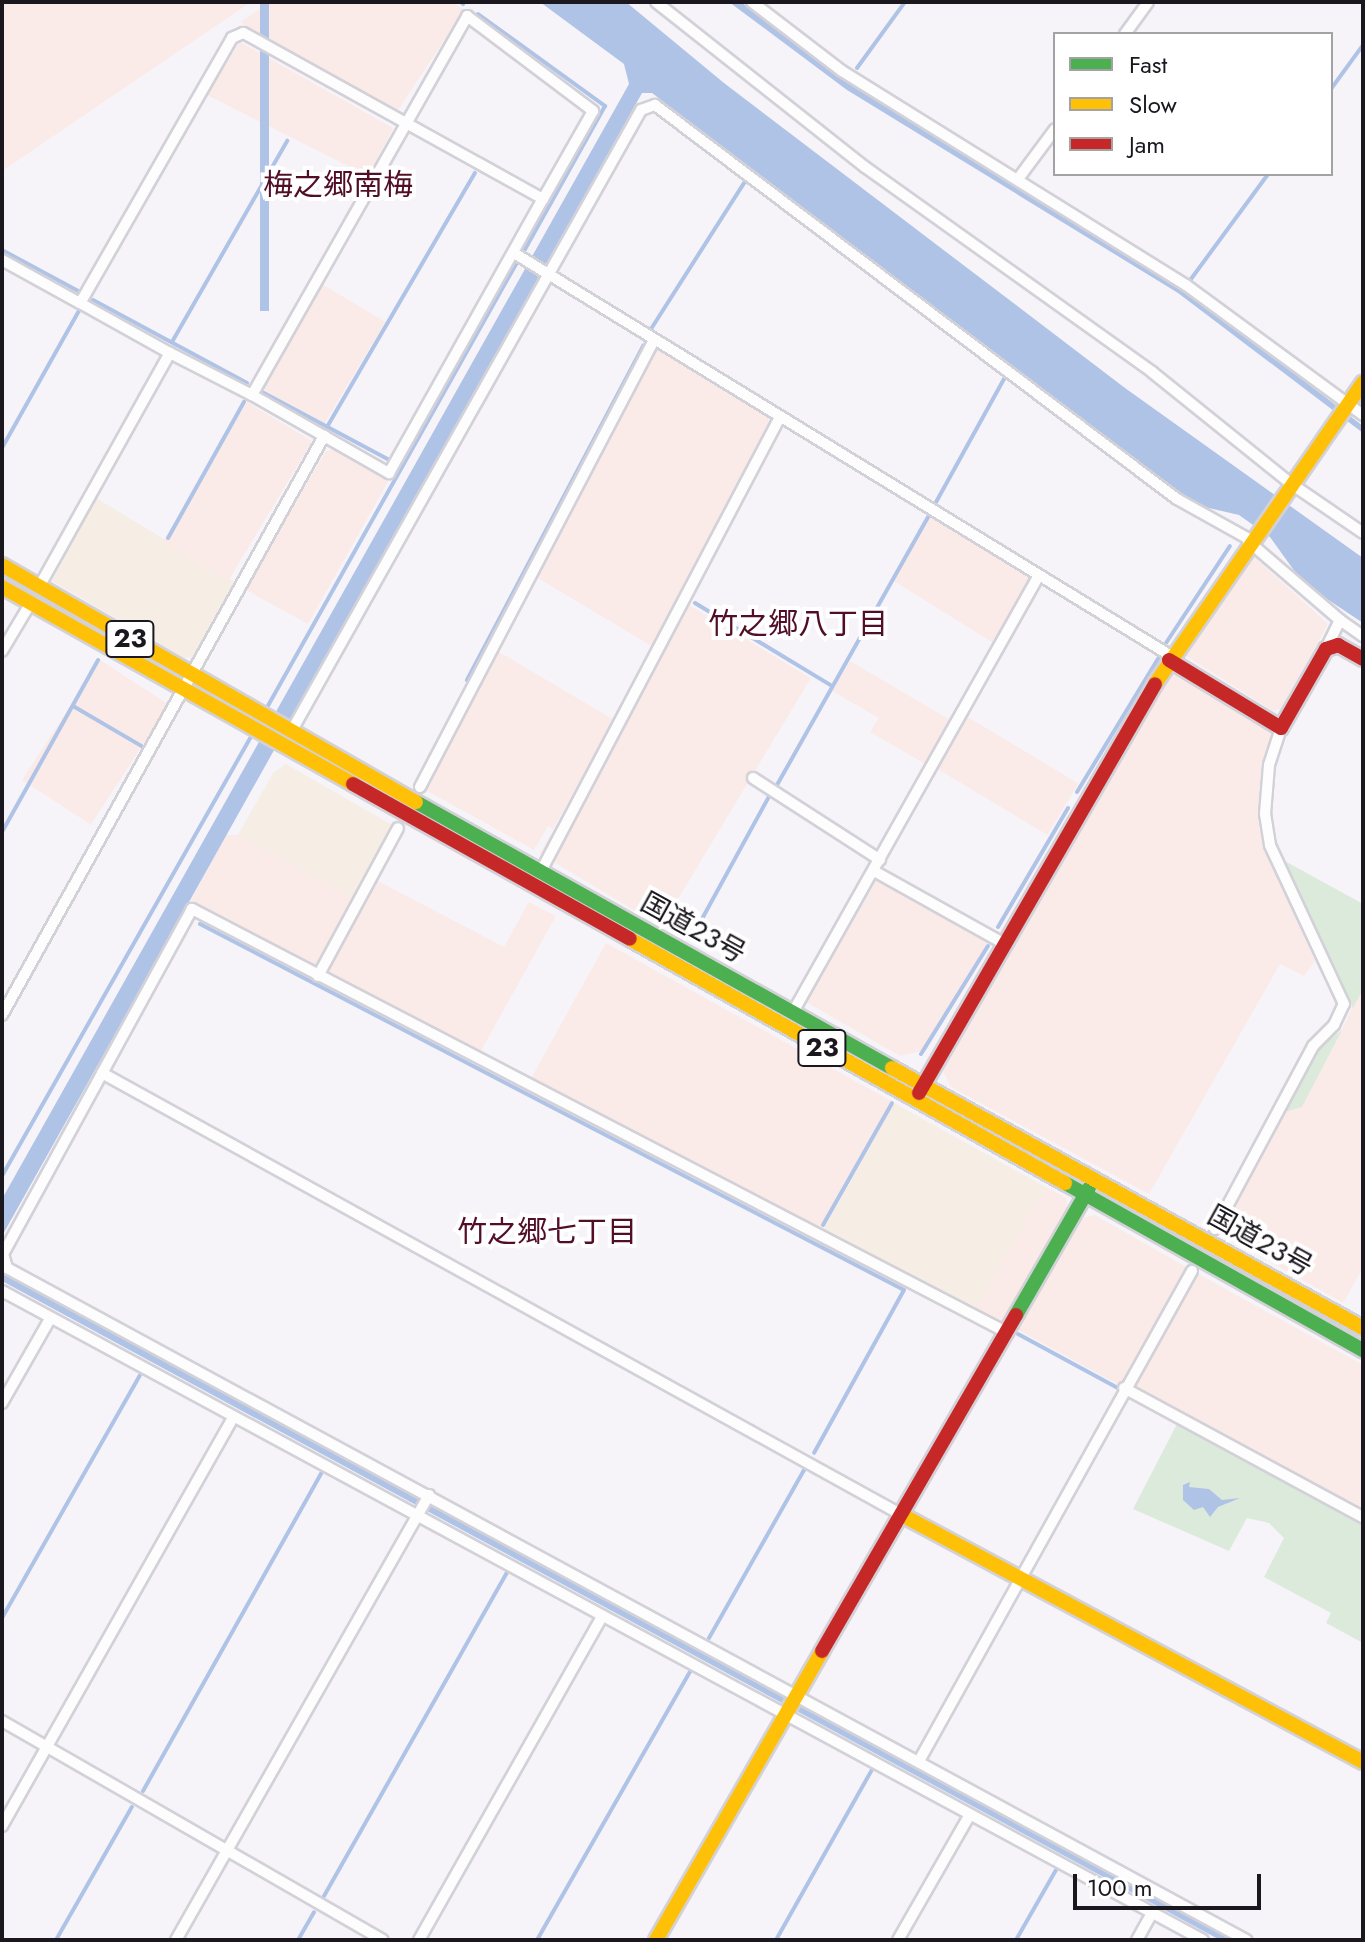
<!DOCTYPE html>
<meta charset="utf-8">
<style>
body{margin:0}
#map{position:relative;width:1365px;height:1942px;overflow:hidden;background:#f6f4f9;font-family:Jost,"Noto Sans JP",sans-serif}
div>[style]{position:absolute}
.commercial>*{inset:0;background:#f6ede5;transform-origin:0 0}
.industrial>*{inset:0;background:#faebe8;transform-origin:0 0}
.green>*{inset:0;background:#dceadc}
.water>*{inset:0;background:#afc3e6;transform-origin:0 0}
.stream>*{height:4px;margin:-2px;padding:0 2px;transform-origin:2px;border-radius:2px;background:#afc3e6}
.roads{filter:drop-shadow(2px 0 #d3d1d8) drop-shadow(-2px 0 #d3d1d8) drop-shadow(0 2px #d3d1d8) drop-shadow(0 -2px #d3d1d8)}
.street>*{height:10px;margin:-5px;padding:0 5px;transform-origin:5px;border-radius:5px;background:#fefdfe}
.fast>*{height:14px;margin:-7px;padding:0 7px;transform-origin:7px;border-radius:7px;background:#4caf50}
.slow>*{height:14px;margin:-7px;padding:0 7px;transform-origin:7px;border-radius:7px;background:#ffc107}
.jam>*{height:14px;margin:-7px;padding:0 7px;transform-origin:7px;border-radius:7px;background:#c62828}
span{translate:-50% -50%;white-space:nowrap;text-align:center;line-height:1.15;-webkit-text-stroke:8px #fff;paint-order:stroke}
.shield-label span{padding:2px 6px;background:#fff;border:2px solid;border-radius:6px;-webkit-text-stroke-width:0}
.shield-label{font-size:26px;color:#1a171f;font-weight:700}
.street-label{font-size:28px;color:#1a171f}
.neighbourhood-label{font-size:30px;color:#520e26}
.frame{position:absolute;inset:0;border:4px solid #1a171f;pointer-events:none}
.legend{position:absolute;left:1053px;top:32px;width:280px;height:144px;box-sizing:border-box;background:#fff;border:2px solid #a3a2a5;margin:0;padding:10px 14px;list-style:none;font-size:24px;color:#1a171f}
.legend li{display:flex;align-items:center;gap:16px;height:40px}
.legend b{width:40px;border:2px solid #a3a2a5}
.scale{position:absolute;left:1073px;top:1874px;width:188px;height:36px;box-sizing:border-box;border:4px solid #1a171f;border-top:0;padding-left:10px;font-size:24px;line-height:28px;white-space:nowrap;color:#1a171f;-webkit-text-stroke:6px #fff;paint-order:stroke}
</style>
<div id="map">
<div class="commercial">
<i style="clip-path:polygon(96px 498px,235px 582px,193px 657px,184px 658px,52px 581px)"></i>
<i style="clip-path:polygon(286px 764px,394px 826px,354px 898px,238px 835px,273px 773px)"></i>
<i style="left:894px;top:1103px;width:174px;height:149px;rotate:29deg"></i>
</div>
<div class="industrial">
<i style="clip-path:polygon(2px 2px,251px 2px,2px 171px)"></i>
<i style="clip-path:polygon(271px 2px,453px 2px,464px 10px,396px 113px,240px 22px)"></i>
<i style="clip-path:polygon(240px 42px,393px 128px,368px 176px,207px 95px)"></i>
<i style="left:322px;top:284px;width:74px;height:121px;rotate:31deg"></i>
<i style="clip-path:polygon(657px 346px,768px 416px,770px 423px,655px 648px,536px 577px)"></i>
<i style="left:247px;top:402px;width:76px;height:164px;rotate:31deg"></i>
<i style="clip-path:polygon(333px 449px,389px 480px,308px 624px,246px 590px,325px 452px)"></i>
<i style="left:932px;top:514px;width:119px;height:77px;rotate:32deg"></i>
<i style="clip-path:polygon(1244px 557px,1255px 558px,1328px 624px,1281px 709px,1273px 711px,1180px 652px)"></i>
<i style="left:689px;top:605px;width:142px;height:290px;rotate:31deg"></i>
<i style="clip-path:polygon(499px 652px,614px 720px,553px 829px,548px 826px,534px 850px,424px 789px)"></i>
<i style="left:100px;top:660px;width:82px;height:143px;rotate:33deg"></i>
<i style="clip-path:polygon(850px 661px,952px 721px,927px 765px,870px 732px,879px 718px,832px 691px)"></i>
<i style="clip-path:polygon(1177px 674px,1268px 726px,1271px 737px,1259px 803px,1266px 852px,1315px 961px,1304px 976px,1280px 964px,1149px 1194px,951px 1087px,943px 1071px,1168px 676px)"></i>
<i style="left:966px;top:716px;width:131px;height:60px;rotate:31deg"></i>
<i style="clip-path:polygon(225px 835px,238px 835px,354px 898px,316px 967px,190px 902px)"></i>
<i style="clip-path:polygon(1281px 859px,1363px 904px,1363px 1268px,1343px 1303px,1218px 1232px,1319px 1048px,1342px 1030px,1352px 1008px)"></i>
<i style="clip-path:polygon(878px 878px,989px 942px,926px 1050px,900px 1056px,806px 1002px)"></i>
<i style="clip-path:polygon(376px 880px,504px 947px,529px 902px,556px 916px,478px 1056px,326px 975px)"></i>
<i style="left:606px;top:943px;width:329px;height:157px;rotate:29deg"></i>
<i style="clip-path:polygon(1046px 1187px,1066px 1198px,1068px 1209px,1003px 1323px,975px 1309px)"></i>
<i style="clip-path:polygon(1095px 1215px,1186px 1267px,1121px 1386px,1018px 1330px,1083px 1218px)"></i>
<i style="clip-path:polygon(1195px 1272px,1363px 1365px,1363px 1509px,1131px 1386px)"></i>
</div>
<div class="green">
<i style="clip-path:polygon(1281px 859px,1363px 904px,1363px 989px,1353px 1008px)"></i>
<i style="clip-path:polygon(1342px 1030px,1302px 1107px,1284px 1112px,1319px 1048px)"></i>
<i style="clip-path:polygon(1177px 1424px,1363px 1522px,1363px 1643px,1326px 1623px,1331px 1613px,1264px 1577px,1284px 1538px,1269px 1523px,1247px 1518px,1229px 1551px,1133px 1509px)"></i>
</div>
<div class="water">
<i style="left:260px;top:2px;width:9px;height:309px"></i>
<i style="clip-path:polygon(540px 2px,626px 2px,724px 83px,1125px 388px,1363px 558px,1363px 623px,1303px 583px,1270px 537px,1239px 515px,1196px 505px,652px 93px,642px 93px,2px 1236px,2px 1199px,629px 84px,624px 64px)"></i>
<i style="clip-path:polygon(729px 2px,741px 2px,848px 82px,1184px 289px,1363px 426px,1363px 433px,1178px 293px,847px 90px)"></i>
<i style="clip-path:polygon(2px 1272px,1232px 1940px,1220px 1940px,2px 1281px)"></i>
<i style="clip-path:polygon(1190px 1482px,1189px 1487px,1209px 1489px,1222px 1500px,1240px 1498px,1218px 1507px,1210px 1517px,1203px 1507px,1194px 1510px,1183px 1500px,1183px 1485px)"></i>
</div>
<div class="stream">
<i style="left:461px;top:2px;width:3px;rotate:45deg"></i>
<i style="left:478px;top:14px;width:157px;rotate:35.9deg"></i>
<i style="left:605px;top:106px;width:168px;rotate:119.2deg"></i>
<i style="left:857px;top:68px;width:82px;rotate:-54deg"></i>
<i style="left:1331px;top:89px;width:54px;rotate:-54deg"></i>
<i style="left:2px;top:250px;width:86px;rotate:28.3deg"></i>
<i style="left:1191px;top:279px;width:130px;rotate:-53.7deg"></i>
<i style="left:93px;top:300px;width:175px;rotate:28.3deg"></i>
<i style="left:651px;top:329px;width:173px;rotate:-57.5deg"></i>
<i style="left:172px;top:342px;width:232px;rotate:-60.2deg"></i>
<i style="left:262px;top:392px;width:146px;rotate:28.1deg"></i>
<i style="left:327px;top:427px;width:294px;rotate:-59.8deg"></i>
<i style="left:2px;top:448px;width:157px;rotate:-60.7deg"></i>
<i style="left:935px;top:504px;width:145px;rotate:-61.1deg"></i>
<i style="left:168px;top:538px;width:156px;rotate:-60.8deg"></i>
<i style="left:695px;top:603px;width:160px;rotate:31.2deg"></i>
<i style="left:1166px;top:643px;width:116px;rotate:-56.6deg"></i>
<i style="left:467px;top:680px;width:378px;rotate:-62.2deg"></i>
<i style="left:73px;top:706px;width:83px;rotate:30.3deg"></i>
<i style="left:265px;top:711px;width:513px;rotate:-60.68deg"></i>
<i style="left:777px;top:785px;width:310px;rotate:-60.6deg"></i>
<i style="left:1077px;top:792px;width:158px;rotate:-58.7deg"></i>
<i style="left:2px;top:832px;width:197px;rotate:-60.8deg"></i>
<i style="left:200px;top:924px;width:793px;rotate:27.47deg"></i>
<i style="left:904px;top:1290px;width:186px;rotate:118.9deg"></i>
<i style="left:998px;top:927px;width:138px;rotate:-59.5deg"></i>
<i style="left:691px;top:939px;width:164px;rotate:-61.3deg"></i>
<i style="left:921px;top:1054px;width:127px;rotate:-58.2deg"></i>
<i style="left:2px;top:1176px;width:509px;rotate:-60.46deg"></i>
<i style="left:823px;top:1225px;width:140px;rotate:-60.5deg"></i>
<i style="left:1018px;top:1334px;width:114px;rotate:28.4deg"></i>
<i style="left:2px;top:1618px;width:279px;rotate:-60.4deg"></i>
<i style="left:709px;top:1638px;width:193px;rotate:-60.5deg"></i>
<i style="left:143px;top:1791px;width:366px;rotate:-60.7deg"></i>
<i style="left:324px;top:1896px;width:373px;rotate:-60.5deg"></i>
<i style="left:56px;top:1940px;width:153px;rotate:-60.3deg"></i>
<i style="left:298px;top:1940px;width:32px;rotate:-60deg"></i>
<i style="left:537px;top:1940px;width:309px;rotate:-60.3deg"></i>
<i style="left:776px;top:1940px;width:197px;rotate:-60.6deg"></i>
<i style="left:1016px;top:1940px;width:83px;rotate:-60.3deg"></i>
</div>
<div class="roads">
<div class="street">
<i style="left:656px;top:2px;width:266px;rotate:38.3deg"></i>
<i style="left:865px;top:167px;width:353px;rotate:35.5deg"></i>
<i style="left:1152px;top:372px;width:177px;rotate:38.8deg"></i>
<i style="left:1290px;top:483px;width:88px;rotate:34.4deg"></i>
<i style="left:752px;top:2px;width:113px;rotate:37.5deg"></i>
<i style="left:842px;top:71px;width:405px;rotate:31.9deg"></i>
<i style="left:1186px;top:285px;width:220px;rotate:36.3deg"></i>
<i style="left:1125px;top:34px;width:39px;rotate:-54deg"></i>
<i style="left:1018px;top:179px;width:62px;rotate:-53.5deg"></i>
<i style="left:514px;top:253px;width:771px;rotate:31.52deg"></i>
<i style="left:2px;top:260px;width:89px;rotate:28.9deg"></i>
<i style="left:80px;top:303px;width:103px;rotate:29.1deg"></i>
<i style="left:170px;top:353px;width:92px;rotate:27.1deg"></i>
<i style="left:252px;top:395px;width:158px;rotate:29.7deg"></i>
<i style="left:389px;top:473px;width:314px;rotate:-60.7deg"></i>
<i style="left:543px;top:199px;width:343px;rotate:-151deg"></i>
<i style="left:243px;top:33px;width:12px;rotate:156deg"></i>
<i style="left:232px;top:38px;width:305px;rotate:119.8deg"></i>
<i style="left:252px;top:395px;width:436px;rotate:-60.4deg"></i>
<i style="left:467px;top:16px;width:158px;rotate:37deg"></i>
<i style="left:593px;top:111px;width:101px;rotate:119.6deg"></i>
<i style="left:1248px;top:541px;width:121px;rotate:40.7deg"></i>
<i style="left:1340px;top:620px;width:32px;rotate:116deg"></i>
<i style="left:39px;top:587px;width:268px;rotate:-60.8deg"></i>
<i style="left:1340px;top:620px;width:28px;rotate:35deg"></i>
<i style="left:2px;top:651px;width:55px;rotate:-59.2deg"></i>
<i style="left:291px;top:732px;width:714px;rotate:-60.63deg"></i>
<i style="left:641px;top:110px;width:15px;rotate:-20deg"></i>
<i style="left:655px;top:105px;width:654px;rotate:37.05deg"></i>
<i style="left:1177px;top:499px;width:82px;rotate:29.1deg"></i>
<i style="left:753px;top:778px;width:151px;rotate:32.8deg"></i>
<i style="left:420px;top:787px;width:505px;rotate:-62.37deg"></i>
<i style="left:874px;top:871px;width:148px;rotate:29.2deg"></i>
<i style="left:540px;top:873px;width:515px;rotate:-62.24deg"></i>
<i style="left:318px;top:976px;width:168px;rotate:-61.6deg"></i>
<i style="left:793px;top:1012px;width:501px;rotate:-60.62deg"></i>
<i style="left:2px;top:1015px;width:663px;rotate:-60.92deg"></i>
<i style="left:102px;top:1073px;width:914px;rotate:28.92deg"></i>
<i style="left:1215px;top:1229px;width:208px;rotate:-61.8deg"></i>
<i style="left:1313px;top:1046px;width:30px;rotate:-45deg"></i>
<i style="left:1334px;top:1025px;width:23px;rotate:-65deg"></i>
<i style="left:1344px;top:1004px;width:175px;rotate:-115deg"></i>
<i style="left:1270px;top:845px;width:31px;rotate:-99deg"></i>
<i style="left:1265px;top:814px;width:49px;rotate:-85.3deg"></i>
<i style="left:1269px;top:765px;width:39px;rotate:-72deg"></i>
<i style="left:2px;top:1291px;width:1365px;rotate:28.39deg"></i>
<i style="left:1008px;top:1333px;width:920px;rotate:-152.54deg"></i>
<i style="left:192px;top:909px;width:393px;rotate:118.7deg"></i>
<i style="left:3px;top:1254px;width:15px;rotate:74deg"></i>
<i style="left:7px;top:1268px;width:1410px;rotate:28.47deg"></i>
<i style="left:1124px;top:1388px;width:272px;rotate:28.4deg"></i>
<i style="left:2px;top:1403px;width:97px;rotate:-60.3deg"></i>
<i style="left:2px;top:1721px;width:439px;rotate:29.9deg"></i>
<i style="left:919px;top:1761px;width:561px;rotate:-60.88deg"></i>
<i style="left:2px;top:1826px;width:470px;rotate:-60.5deg"></i>
<i style="left:176px;top:1940px;width:512px;rotate:-60.38deg"></i>
<i style="left:419px;top:1940px;width:372px;rotate:-60.5deg"></i>
<i style="left:898px;top:1940px;width:143px;rotate:-60.2deg"></i>
<i style="left:1137px;top:1940px;width:31px;rotate:-61deg"></i>
</div>
<div class="fast">
<i style="left:416px;top:802px;width:545px;rotate:29.2deg"></i>
<i style="left:1065px;top:1183px;width:342px;rotate:29.3deg"></i>
<i style="left:1016px;top:1315px;width:146px;rotate:-60.1deg"></i>
</div>
<div class="slow">
<i style="left:2px;top:565px;width:477px;rotate:29.8deg"></i>
<i style="left:2px;top:587px;width:403px;rotate:29.3deg"></i>
<i style="left:1155px;top:684px;width:366px;rotate:-55.4deg"></i>
<i style="left:630px;top:939px;width:499px;rotate:29.3deg"></i>
<i style="left:892px;top:1068px;width:538px;rotate:28.9deg"></i>
<i style="left:902px;top:1515px;width:523px;rotate:28.18deg"></i>
<i style="left:656px;top:1940px;width:333px;rotate:-60.1deg"></i>
</div>
<div class="jam">
<i style="left:1169px;top:660px;width:131px;rotate:31.3deg"></i>
<i style="left:1281px;top:728px;width:91px;rotate:-60.3deg"></i>
<i style="left:1326px;top:649px;width:13px;rotate:-18deg"></i>
<i style="left:1338px;top:645px;width:29px;rotate:29deg"></i>
<i style="left:353px;top:784px;width:317px;rotate:29.2deg"></i>
<i style="left:919px;top:1093px;width:472px;rotate:-60deg"></i>
<i style="left:822px;top:1651px;width:388px;rotate:-60deg"></i>
</div>
</div>
<div class="shield-label">
<span style="left:130px;top:639px">23</span>
<span style="left:822px;top:1048px">23</span>
</div>
<div class="street-label">
<span style="left:693px;top:928px;rotate:29deg">国道23号</span>
<span style="left:1260px;top:1241px;rotate:29deg">国道23号</span>
</div>
<div class="neighbourhood-label">
<span style="left:338px;top:185px">梅之郷南梅</span>
<span style="left:798px;top:624px">竹之郷八丁目</span>
<span style="left:547px;top:1232px">竹之郷七丁目</span>
</div>
<div class="frame"></div>
<ul class="legend">
<li><b style="height:10px;background:#4caf50"></b>Fast</li>
<li><b style="height:10px;background:#ffc107"></b>Slow</li>
<li><b style="height:10px;background:#c62828"></b>Jam</li>
</ul>
<div class="scale">100 m</div>
</div>
